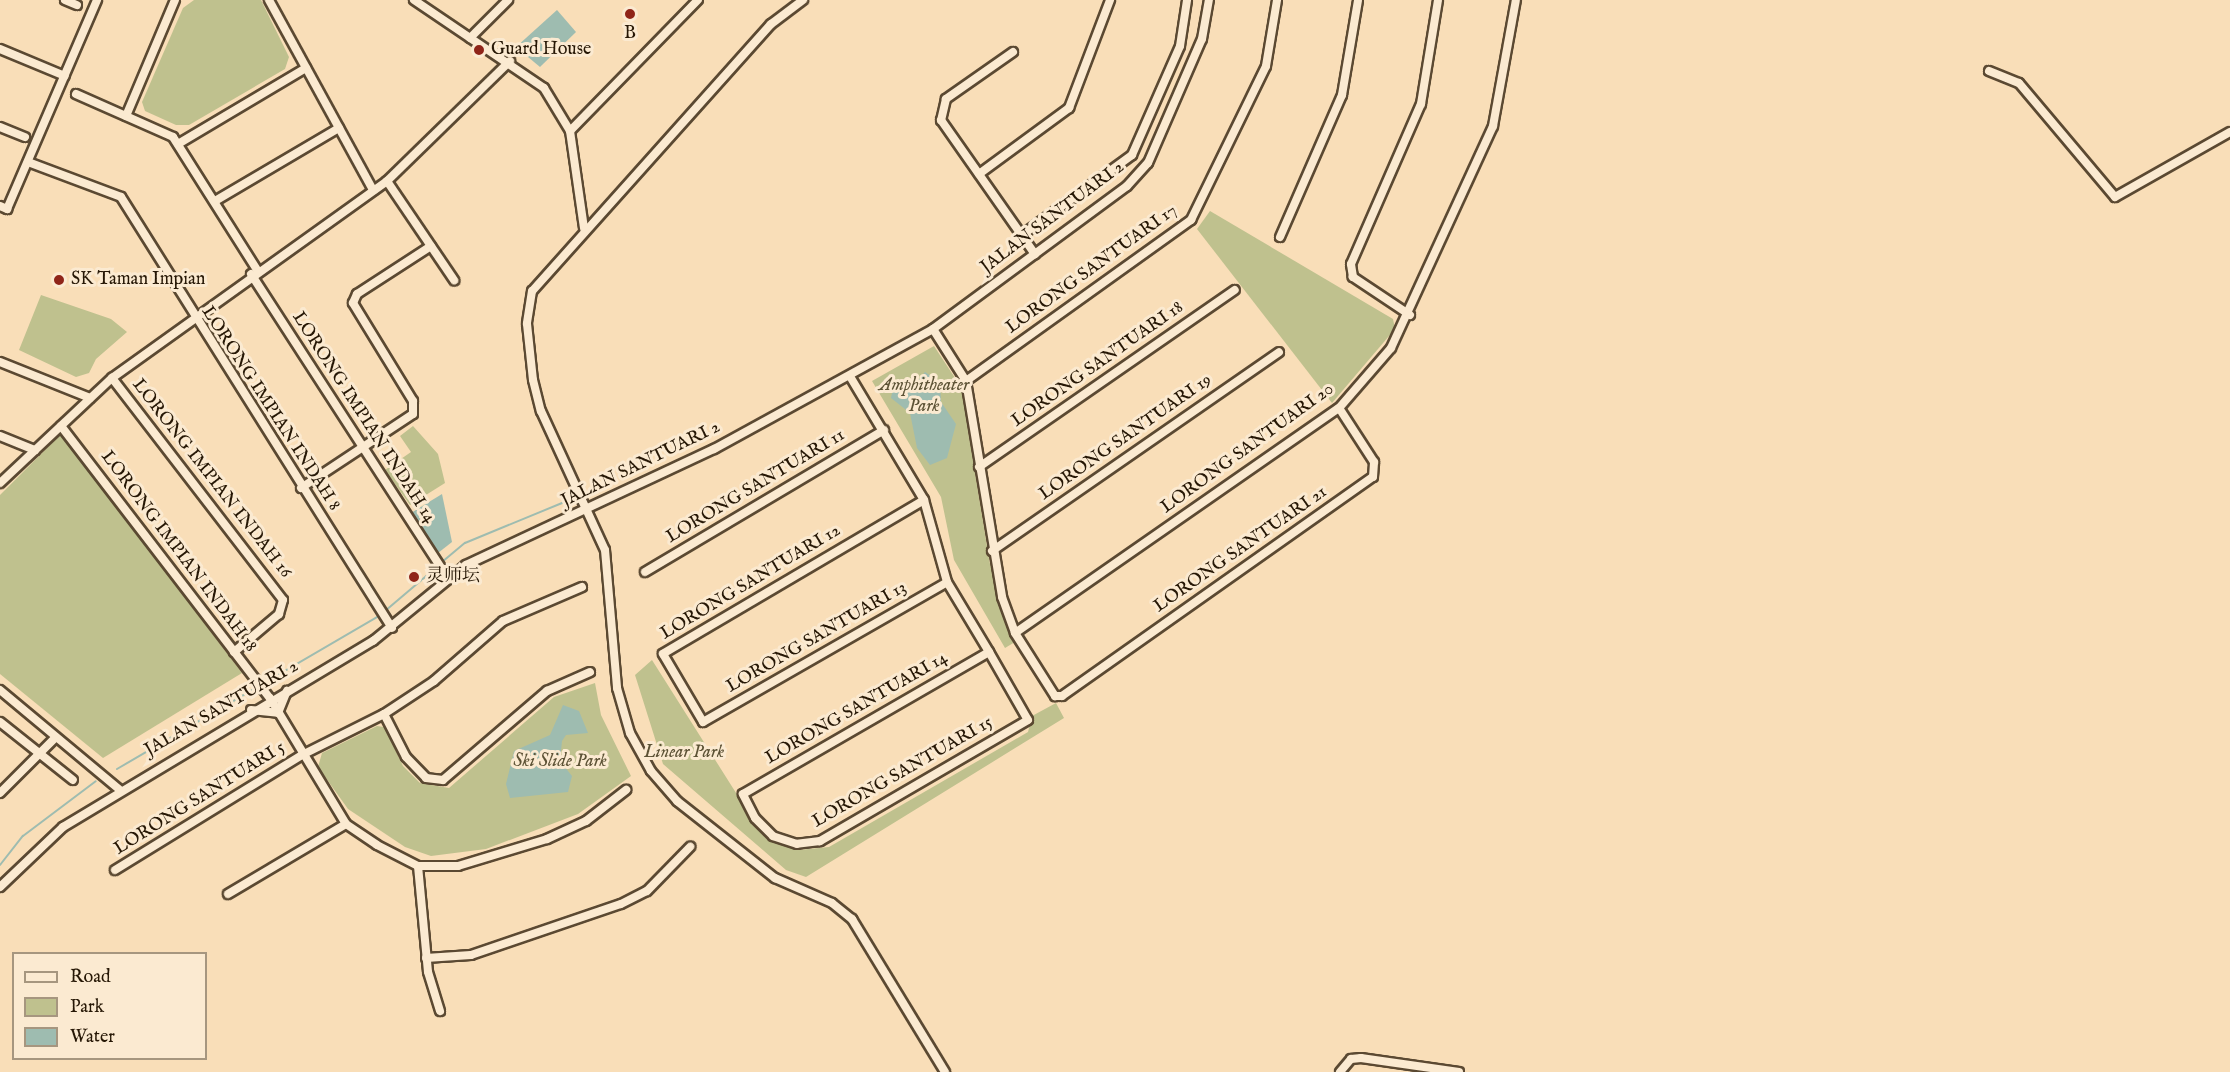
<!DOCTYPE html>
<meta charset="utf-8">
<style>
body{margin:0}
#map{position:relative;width:2230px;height:1072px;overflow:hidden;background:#f9deb8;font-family:"IM FELL English","Noto Serif SC",serif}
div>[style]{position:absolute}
.green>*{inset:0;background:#bfc18e}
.water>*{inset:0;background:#9ebcb0}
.stream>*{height:2px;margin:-1px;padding:0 1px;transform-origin:1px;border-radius:1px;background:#9ebcb0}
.roads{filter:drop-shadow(2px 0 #5b4932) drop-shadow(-2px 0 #5b4932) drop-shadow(0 2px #5b4932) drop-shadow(0 -2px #5b4932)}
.minor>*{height:8px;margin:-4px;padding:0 4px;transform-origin:4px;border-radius:4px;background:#fbead1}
.dots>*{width:16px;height:16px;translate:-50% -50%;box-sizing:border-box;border:3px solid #fbead1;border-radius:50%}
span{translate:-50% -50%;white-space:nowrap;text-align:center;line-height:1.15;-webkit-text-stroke:6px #fbead1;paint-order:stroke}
.poi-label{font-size:18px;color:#261705}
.left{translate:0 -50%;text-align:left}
.street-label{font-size:18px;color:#261705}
.park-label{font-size:18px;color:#5c5235;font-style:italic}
.legend{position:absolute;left:12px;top:952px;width:195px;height:108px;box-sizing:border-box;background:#fbead1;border:2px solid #a6967f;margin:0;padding:8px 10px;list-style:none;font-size:18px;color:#261705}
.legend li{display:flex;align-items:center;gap:12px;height:30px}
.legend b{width:30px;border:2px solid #a6967f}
</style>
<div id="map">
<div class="green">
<i style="clip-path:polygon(194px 0,261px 0,289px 57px,285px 69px,189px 125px,176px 125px,145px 111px,142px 102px,183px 8px)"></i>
<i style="clip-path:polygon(1210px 211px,1393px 319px,1395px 329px,1332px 403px,1197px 229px)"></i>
<i style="clip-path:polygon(41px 295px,111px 319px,127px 332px,96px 359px,89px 373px,76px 377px,19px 350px)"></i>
<i style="clip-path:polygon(934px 346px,961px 387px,990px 564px,1015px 642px,1005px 648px,954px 560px,941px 497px,872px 381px)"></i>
<i style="clip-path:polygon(413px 426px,438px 454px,445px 483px,410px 505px,385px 470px,411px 452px,400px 436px)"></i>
<i style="clip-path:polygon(61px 434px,242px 673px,103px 758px,0 674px,0 495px)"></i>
<i style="clip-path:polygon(652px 660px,762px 834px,798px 850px,829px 847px,1028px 732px,1032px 716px,1056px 703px,1064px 718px,806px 877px,786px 870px,663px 764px,635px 675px)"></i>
<i style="clip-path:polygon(595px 683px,601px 715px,631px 776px,578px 814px,486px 849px,431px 856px,405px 847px,348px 809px,318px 767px,322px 753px,377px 726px,384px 727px,403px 766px,420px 783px,449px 788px,554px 697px)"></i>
</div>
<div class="water">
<i style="clip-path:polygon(557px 10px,576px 32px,540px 67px,516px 47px)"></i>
<i style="clip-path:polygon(925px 372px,940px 382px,941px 402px,956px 424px,947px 458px,930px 465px,917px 448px,910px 413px,891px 398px,893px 388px,911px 389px)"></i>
<i style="clip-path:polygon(442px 494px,452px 542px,438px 553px,411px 513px)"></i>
<i style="clip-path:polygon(563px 705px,579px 711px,588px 733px,566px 735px,562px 741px,560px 761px,572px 776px,568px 792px,510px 798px,506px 784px,514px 751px,550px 735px)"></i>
</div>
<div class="stream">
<i style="left:442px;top:562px;width:30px;rotate:-40deg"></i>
<i style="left:465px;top:543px;width:105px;rotate:-22.4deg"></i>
<i style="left:385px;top:611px;width:70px;rotate:-40.3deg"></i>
<i style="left:117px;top:769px;width:306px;rotate:-30.3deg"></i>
<i style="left:0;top:865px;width:37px;rotate:-52deg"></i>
<i style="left:23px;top:836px;width:91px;rotate:-37deg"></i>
</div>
<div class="roads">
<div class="minor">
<i style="left:65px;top:0;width:13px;rotate:23deg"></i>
<i style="left:269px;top:0;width:217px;rotate:61.3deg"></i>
<i style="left:414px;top:0;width:157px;rotate:34.1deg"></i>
<i style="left:544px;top:88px;width:50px;rotate:58.8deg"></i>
<i style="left:570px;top:131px;width:98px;rotate:81.8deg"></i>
<i style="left:803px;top:0;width:40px;rotate:143deg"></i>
<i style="left:771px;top:24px;width:358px;rotate:131.8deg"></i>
<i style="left:532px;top:291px;width:33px;rotate:99deg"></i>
<i style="left:527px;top:324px;width:56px;rotate:83.9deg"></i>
<i style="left:533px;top:380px;width:32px;rotate:76deg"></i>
<i style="left:541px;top:411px;width:153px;rotate:65.3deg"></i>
<i style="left:605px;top:550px;width:139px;rotate:85deg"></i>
<i style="left:617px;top:688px;width:47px;rotate:73.9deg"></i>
<i style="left:630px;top:733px;width:43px;rotate:61.1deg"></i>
<i style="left:651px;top:771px;width:40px;rotate:49deg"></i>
<i style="left:677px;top:801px;width:125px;rotate:38.2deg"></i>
<i style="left:775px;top:878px;width:62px;rotate:23.7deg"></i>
<i style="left:832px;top:903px;width:26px;rotate:39deg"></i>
<i style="left:852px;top:919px;width:179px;rotate:58.7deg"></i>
<i style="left:470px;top:38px;width:54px;rotate:-45deg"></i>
<i style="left:0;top:49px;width:70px;rotate:22.6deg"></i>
<i style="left:1013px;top:52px;width:82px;rotate:145deg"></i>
<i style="left:946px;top:99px;width:22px;rotate:103deg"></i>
<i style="left:941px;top:120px;width:164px;rotate:55deg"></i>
<i style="left:1989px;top:71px;width:32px;rotate:22deg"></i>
<i style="left:2019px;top:83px;width:149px;rotate:49.9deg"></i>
<i style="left:2115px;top:197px;width:132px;rotate:-29.5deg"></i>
<i style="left:76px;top:94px;width:106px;rotate:23.9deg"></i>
<i style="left:173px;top:137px;width:157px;rotate:57.7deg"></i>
<i style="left:126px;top:116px;width:126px;rotate:-67.1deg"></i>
<i style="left:0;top:127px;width:27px;rotate:22deg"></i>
<i style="left:570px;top:131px;width:183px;rotate:-45.7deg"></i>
<i style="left:178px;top:144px;width:149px;rotate:-30.7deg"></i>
<i style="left:28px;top:162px;width:99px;rotate:20.6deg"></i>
<i style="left:121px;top:197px;width:509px;rotate:57.84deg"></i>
<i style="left:979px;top:174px;width:112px;rotate:-36.3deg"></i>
<i style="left:1069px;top:108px;width:116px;rotate:-69.2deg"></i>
<i style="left:387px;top:181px;width:120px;rotate:55.9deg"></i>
<i style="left:215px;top:201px;width:144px;rotate:-30.5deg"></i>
<i style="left:0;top:206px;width:8px;rotate:23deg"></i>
<i style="left:7px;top:209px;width:228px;rotate:-66.7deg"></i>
<i style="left:1022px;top:235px;width:136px;rotate:-36deg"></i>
<i style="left:1132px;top:155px;width:119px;rotate:-66.2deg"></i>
<i style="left:1180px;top:46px;width:47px;rotate:-81.3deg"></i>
<i style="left:1280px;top:237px;width:155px;rotate:-66.4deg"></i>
<i style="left:1342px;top:95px;width:96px;rotate:-80.4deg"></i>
<i style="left:251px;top:274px;width:362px;rotate:57.1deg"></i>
<i style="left:1410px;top:315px;width:69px;rotate:-146.3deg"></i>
<i style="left:1353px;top:277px;width:13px;rotate:-99deg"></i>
<i style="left:1351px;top:264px;width:175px;rotate:-66.4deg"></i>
<i style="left:1421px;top:104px;width:105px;rotate:-80.7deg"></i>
<i style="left:933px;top:329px;width:62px;rotate:57.6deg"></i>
<i style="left:966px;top:381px;width:219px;rotate:80.5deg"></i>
<i style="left:1002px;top:597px;width:38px;rotate:70deg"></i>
<i style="left:1015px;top:633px;width:75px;rotate:57.6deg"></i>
<i style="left:1055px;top:696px;width:7px"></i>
<i style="left:1062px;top:696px;width:380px;rotate:-35.2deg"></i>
<i style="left:1373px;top:477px;width:15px;rotate:-86deg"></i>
<i style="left:1374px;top:462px;width:64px;rotate:-122.9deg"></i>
<i style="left:0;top:362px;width:97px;rotate:21.8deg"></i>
<i style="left:112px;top:378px;width:280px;rotate:52.4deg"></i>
<i style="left:283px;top:600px;width:15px;rotate:106deg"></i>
<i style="left:279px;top:614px;width:59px;rotate:139.8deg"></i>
<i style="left:851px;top:378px;width:142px;rotate:59.1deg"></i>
<i style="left:924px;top:500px;width:85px;rotate:74.3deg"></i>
<i style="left:947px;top:582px;width:82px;rotate:59deg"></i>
<i style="left:989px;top:652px;width:78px;rotate:60.2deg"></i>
<i style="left:1028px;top:720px;width:241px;rotate:149.8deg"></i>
<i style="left:820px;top:841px;width:23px;rotate:173deg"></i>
<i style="left:797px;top:844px;width:25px;rotate:-162deg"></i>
<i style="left:773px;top:836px;width:25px;rotate:-135deg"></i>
<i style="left:755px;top:818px;width:27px;rotate:-117deg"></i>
<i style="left:743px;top:794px;width:284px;rotate:-30deg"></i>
<i style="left:966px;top:381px;width:277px;rotate:-35.6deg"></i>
<i style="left:1191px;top:220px;width:171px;rotate:-64deg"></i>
<i style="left:1266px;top:66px;width:67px;rotate:-80.5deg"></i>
<i style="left:61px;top:426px;width:343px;rotate:52.5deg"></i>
<i style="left:270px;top:698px;width:147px;rotate:58.9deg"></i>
<i style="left:346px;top:824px;width:37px;rotate:34deg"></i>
<i style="left:377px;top:845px;width:46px;rotate:27.1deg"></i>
<i style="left:418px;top:866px;width:40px"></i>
<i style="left:458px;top:866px;width:93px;rotate:-16.9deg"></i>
<i style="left:547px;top:839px;width:43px;rotate:-24.8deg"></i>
<i style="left:586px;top:821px;width:51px;rotate:-37.8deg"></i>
<i style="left:0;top:436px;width:38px;rotate:22deg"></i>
<i style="left:979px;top:467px;width:311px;rotate:-34.7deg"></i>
<i style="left:0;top:483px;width:154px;rotate:-43.2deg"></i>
<i style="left:112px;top:378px;width:338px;rotate:-35.6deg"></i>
<i style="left:387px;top:181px;width:172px;rotate:-44.3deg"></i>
<i style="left:301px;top:488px;width:134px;rotate:-33.5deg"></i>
<i style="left:413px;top:414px;width:13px;rotate:-90deg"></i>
<i style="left:413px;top:401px;width:115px;rotate:-121.5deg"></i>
<i style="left:353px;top:303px;width:10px;rotate:-66deg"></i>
<i style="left:357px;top:294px;width:88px;rotate:-33deg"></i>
<i style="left:924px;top:500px;width:303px;rotate:149.5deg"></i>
<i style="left:663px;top:654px;width:79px;rotate:59.5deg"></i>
<i style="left:703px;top:722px;width:281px;rotate:-29.8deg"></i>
<i style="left:992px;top:551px;width:349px;rotate:-34.7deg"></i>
<i style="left:645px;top:572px;width:278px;rotate:-30.7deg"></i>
<i style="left:1015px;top:633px;width:394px;rotate:-34.8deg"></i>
<i style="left:1339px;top:408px;width:79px;rotate:-49.1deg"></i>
<i style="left:1391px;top:348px;width:244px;rotate:-65.3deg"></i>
<i style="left:1493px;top:126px;width:128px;rotate:-79.7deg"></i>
<i style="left:0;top:690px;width:155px;rotate:39.8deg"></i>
<i style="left:251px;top:710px;width:27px;rotate:6deg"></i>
<i style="left:278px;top:713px;width:24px;rotate:-68deg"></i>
<i style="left:384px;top:714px;width:48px;rotate:62.9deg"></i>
<i style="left:406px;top:757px;width:29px;rotate:46deg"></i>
<i style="left:426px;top:778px;width:17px;rotate:7deg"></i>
<i style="left:443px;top:780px;width:137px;rotate:-40.6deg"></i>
<i style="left:547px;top:691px;width:47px;rotate:-23.8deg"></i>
<i style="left:0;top:722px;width:93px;rotate:38.5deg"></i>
<i style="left:0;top:793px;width:79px;rotate:-45deg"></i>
<i style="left:418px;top:866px;width:106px;rotate:84.6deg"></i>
<i style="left:428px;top:972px;width:41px;rotate:72.9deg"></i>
<i style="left:115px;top:870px;width:220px;rotate:-31.6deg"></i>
<i style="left:302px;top:755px;width:92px;rotate:-26.6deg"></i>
<i style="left:384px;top:714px;width:60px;rotate:-33.4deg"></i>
<i style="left:434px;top:681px;width:91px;rotate:-41deg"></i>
<i style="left:503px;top:621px;width:86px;rotate:-23.3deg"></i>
<i style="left:0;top:887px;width:87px;rotate:-43.6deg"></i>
<i style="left:63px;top:827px;width:362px;rotate:-31deg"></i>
<i style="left:373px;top:641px;width:120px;rotate:-39.3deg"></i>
<i style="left:466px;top:565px;width:274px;rotate:-25.1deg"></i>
<i style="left:714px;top:449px;width:250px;rotate:-28.7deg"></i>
<i style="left:933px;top:329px;width:241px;rotate:-36.4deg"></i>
<i style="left:1127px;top:186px;width:31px;rotate:-48deg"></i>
<i style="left:1148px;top:163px;width:135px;rotate:-66.5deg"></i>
<i style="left:1202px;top:39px;width:40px;rotate:-80deg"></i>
<i style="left:228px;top:894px;width:137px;rotate:-30.7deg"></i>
<i style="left:426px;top:958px;width:45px;rotate:-3.8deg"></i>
<i style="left:471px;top:955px;width:158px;rotate:-18.8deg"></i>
<i style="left:621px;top:904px;width:29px;rotate:-27deg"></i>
<i style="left:647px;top:891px;width:62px;rotate:-45.7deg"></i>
<i style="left:1340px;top:1072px;width:17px;rotate:-50deg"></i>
<i style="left:1351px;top:1059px;width:10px;rotate:-6deg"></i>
<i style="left:1361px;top:1058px;width:99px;rotate:8.1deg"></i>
</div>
</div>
<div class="dots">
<i style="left:630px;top:14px;background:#8f2418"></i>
<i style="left:479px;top:50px;background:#8f2418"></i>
<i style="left:59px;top:280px;background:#8f2418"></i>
<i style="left:414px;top:577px;background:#8f2418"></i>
</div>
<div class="poi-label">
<span style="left:630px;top:34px">B</span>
<span class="left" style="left:491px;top:50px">Guard House</span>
<span class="left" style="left:71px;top:280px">SK Taman Impian</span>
<span class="left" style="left:426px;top:577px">灵师坛</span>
</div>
<div class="street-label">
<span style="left:1053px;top:218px;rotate:-37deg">JALAN SANTUARI 2</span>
<span style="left:1092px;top:270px;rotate:-36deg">LORONG SANTUARI 17</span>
<span style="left:1098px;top:365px;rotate:-35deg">LORONG SANTUARI 18</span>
<span style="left:270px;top:409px;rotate:57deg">LORONG IMPIAN INDAH 8</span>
<span style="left:363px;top:418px;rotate:57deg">LORONG IMPIAN INDAH 14</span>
<span style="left:1126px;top:438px;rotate:-35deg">LORONG SANTUARI 19</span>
<span style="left:1248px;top:449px;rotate:-36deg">LORONG SANTUARI 20</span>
<span style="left:641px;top:465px;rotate:-26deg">JALAN SANTUARI 2</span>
<span style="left:211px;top:479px;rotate:52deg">LORONG IMPIAN INDAH 16</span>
<span style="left:756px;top:487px;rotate:-31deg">LORONG SANTUARI 11</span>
<span style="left:1241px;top:550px;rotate:-35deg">LORONG SANTUARI 21</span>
<span style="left:178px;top:552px;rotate:53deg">LORONG IMPIAN INDAH 18</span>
<span style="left:751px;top:583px;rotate:-31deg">LORONG SANTUARI 12</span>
<span style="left:817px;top:638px;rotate:-30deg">LORONG SANTUARI 13</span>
<span style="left:222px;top:709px;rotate:-30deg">JALAN SANTUARI 2</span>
<span style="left:857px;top:709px;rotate:-30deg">LORONG SANTUARI 14</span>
<span style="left:903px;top:773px;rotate:-30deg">LORONG SANTUARI 15</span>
<span style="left:200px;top:799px;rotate:-32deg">LORONG SANTUARI 5</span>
</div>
<div class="park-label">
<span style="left:924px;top:397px">Amphitheater<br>Park</span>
<span style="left:684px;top:753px">Linear Park</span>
<span style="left:560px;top:762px">Ski Slide Park</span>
</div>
<ul class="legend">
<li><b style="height:8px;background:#fbead1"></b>Road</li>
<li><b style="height:16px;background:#bfc18e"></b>Park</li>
<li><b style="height:16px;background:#9ebcb0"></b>Water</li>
</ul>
</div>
